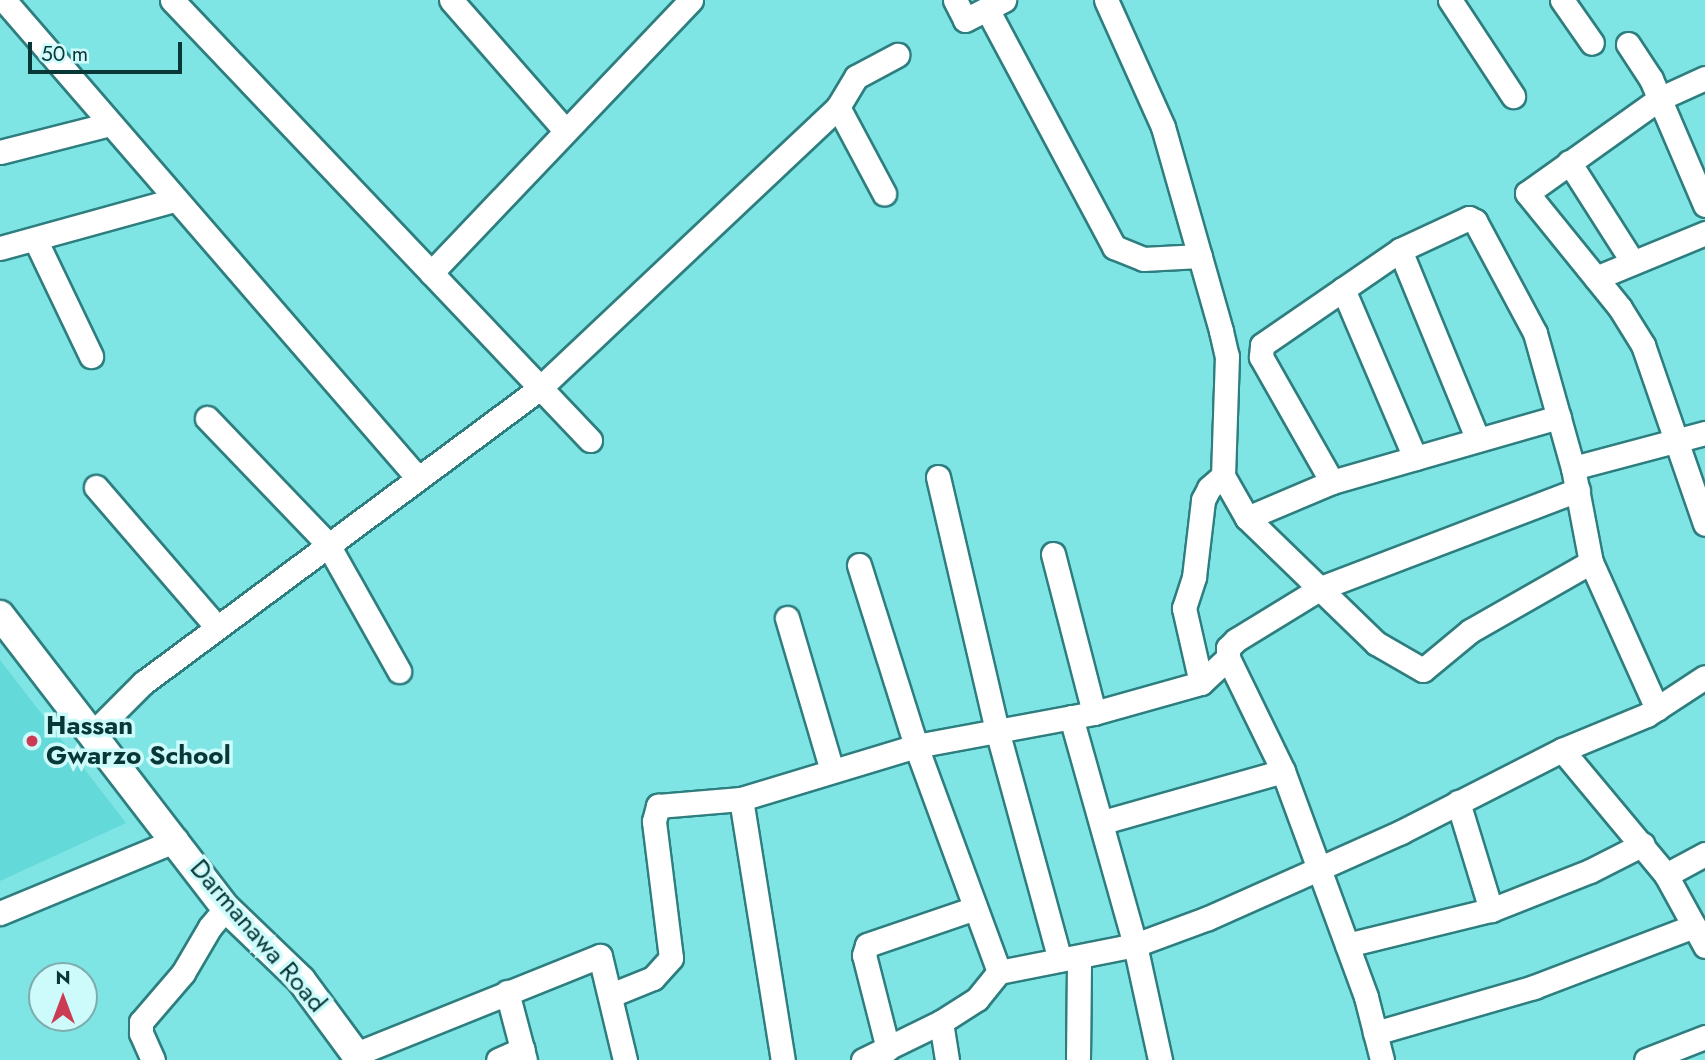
<!DOCTYPE html>
<style>
body{margin:0}
#map{position:relative;width:1705px;height:1060px;overflow:hidden;background:#7ee4e4;font-family:Jost,sans-serif}
div>[style]{position:absolute}
.built>*{inset:0;background:#64d9da}
.roads{filter:drop-shadow(2px 0 #2e7e7f) drop-shadow(-2px 0 #2e7e7f) drop-shadow(0 2px #2e7e7f) drop-shadow(0 -2px #2e7e7f)}
.minor>*{height:23px;margin:-11.5px;padding:0 11.5px;transform-origin:11.5px;border-radius:11.5px;background:#fff}
.tertiary>*{height:28px;margin:-14px;padding:0 14px;transform-origin:14px;border-radius:14px;background:#fff}
.dots>*{width:19px;height:19px;translate:-50% -50%;box-sizing:border-box;border:4px solid #cdfbfb;border-radius:50%}
span{translate:-50% -50%;white-space:nowrap;text-align:center;line-height:1.15;-webkit-text-stroke:7px #cdfbfb;paint-order:stroke}
.poi-label{font-size:26px;color:#083738;font-weight:700}
.left{translate:0 -50%;text-align:left}
.street-label{font-size:26px;color:#083738}
.north{position:absolute;left:28px;top:962px;width:70px;height:70px;box-sizing:border-box;background:#cdfbfb;border:2px solid #7eadad;border-radius:50%;rotate:0deg;font-size:19px;font-weight:700;line-height:28px;text-align:center;color:#083738}
.north::after{content:'';display:block;margin:auto;width:24px;height:32px;background:#cb3b53;clip-path:polygon(50% 0,100% 100%,50% 72%,0 100%)}
.scale{position:absolute;left:28px;top:42px;width:154px;height:32px;box-sizing:border-box;border:4px solid #083738;border-top:0;padding-left:9px;font-size:21px;line-height:24px;white-space:nowrap;color:#083738;-webkit-text-stroke:5px #cdfbfb;paint-order:stroke}
</style>
<div id="map">
<div class="built">
<i style="clip-path:polygon(0 660px,126px 823px,0 881px)"></i>
</div>
<div class="roads">
<div class="minor">
<i style="left:4px;top:0;width:630px;rotate:49.12deg"></i>
<i style="left:172px;top:0;width:607px;rotate:46.47deg"></i>
<i style="left:451px;top:0;width:171px;rotate:48.8deg"></i>
<i style="left:955px;top:0;width:22px;rotate:63deg"></i>
<i style="left:965px;top:20px;width:44px;rotate:-27.1deg"></i>
<i style="left:1106px;top:0;width:139px;rotate:65.8deg"></i>
<i style="left:1163px;top:127px;width:212px;rotate:74.1deg"></i>
<i style="left:1221px;top:331px;width:26px;rotate:77deg"></i>
<i style="left:1227px;top:356px;width:120px;rotate:91.9deg"></i>
<i style="left:1223px;top:476px;width:48px;rotate:60.3deg"></i>
<i style="left:1247px;top:518px;width:180px;rotate:44.1deg"></i>
<i style="left:1376px;top:643px;width:54px;rotate:29.9deg"></i>
<i style="left:1423px;top:670px;width:61px;rotate:-39.7deg"></i>
<i style="left:1470px;top:631px;width:139px;rotate:-29.7deg"></i>
<i style="left:1450px;top:0;width:115px;rotate:56.7deg"></i>
<i style="left:1562px;top:0;width:52px;rotate:55.1deg"></i>
<i style="left:987px;top:9px;width:270px;rotate:61.9deg"></i>
<i style="left:1114px;top:247px;width:31px;rotate:22deg"></i>
<i style="left:1143px;top:259px;width:57px;rotate:-3deg"></i>
<i style="left:1628px;top:44px;width:42px;rotate:56.7deg"></i>
<i style="left:1651px;top:79px;width:137px;rotate:66.8deg"></i>
<i style="left:1705px;top:78px;width:51px;rotate:155.5deg"></i>
<i style="left:1659px;top:99px;width:162px;rotate:144.5deg"></i>
<i style="left:1527px;top:193px;width:148px;rotate:51deg"></i>
<i style="left:1620px;top:308px;width:44px;rotate:58.1deg"></i>
<i style="left:1643px;top:345px;width:189px;rotate:70.9deg"></i>
<i style="left:838px;top:107px;width:98px;rotate:61.9deg"></i>
<i style="left:0;top:152px;width:114px;rotate:-14.3deg"></i>
<i style="left:1569px;top:162px;width:117px;rotate:57.5deg"></i>
<i style="left:35px;top:239px;width:130px;rotate:64.4deg"></i>
<i style="left:0;top:248px;width:180px;rotate:-15.4deg"></i>
<i style="left:1400px;top:250px;width:205px;rotate:67.7deg"></i>
<i style="left:431px;top:273px;width:377px;rotate:-46.4deg"></i>
<i style="left:1596px;top:278px;width:118px;rotate:-22.4deg"></i>
<i style="left:1343px;top:289px;width:184px;rotate:66.9deg"></i>
<i style="left:207px;top:418px;width:173px;rotate:46.2deg"></i>
<i style="left:327px;top:543px;width:147px;rotate:60.6deg"></i>
<i style="left:1573px;top:468px;width:137px;rotate:-14.9deg"></i>
<i style="left:938px;top:477px;width:260px;rotate:76.9deg"></i>
<i style="left:997px;top:730px;width:238px;rotate:74.7deg"></i>
<i style="left:1332px;top:482px;width:144px;rotate:-119.6deg"></i>
<i style="left:1261px;top:357px;width:12px;rotate:-85deg"></i>
<i style="left:1262px;top:345px;width:168px;rotate:-34.5deg"></i>
<i style="left:1400px;top:250px;width:76px;rotate:-24.9deg"></i>
<i style="left:1469px;top:218px;width:7px;rotate:27deg"></i>
<i style="left:1475px;top:221px;width:127px;rotate:61.8deg"></i>
<i style="left:1535px;top:333px;width:140px;rotate:74.3deg"></i>
<i style="left:1573px;top:468px;width:96px;rotate:79.2deg"></i>
<i style="left:1591px;top:562px;width:161px;rotate:65.8deg"></i>
<i style="left:96px;top:487px;width:185px;rotate:49.2deg"></i>
<i style="left:1247px;top:518px;width:92px;rotate:-23deg"></i>
<i style="left:1332px;top:482px;width:236px;rotate:-16deg"></i>
<i style="left:1053px;top:554px;width:164px;rotate:75.5deg"></i>
<i style="left:859px;top:565px;width:190px;rotate:72.5deg"></i>
<i style="left:916px;top:746px;width:241px;rotate:69.8deg"></i>
<i style="left:787px;top:618px;width:159px;rotate:73.6deg"></i>
<i style="left:1228px;top:658px;width:126px;rotate:64deg"></i>
<i style="left:1283px;top:771px;width:241px;rotate:69.8deg"></i>
<i style="left:1366px;top:997px;width:65px;rotate:75.7deg"></i>
<i style="left:1201px;top:683px;width:77px;rotate:-102.8deg"></i>
<i style="left:1184px;top:608px;width:33px;rotate:-72deg"></i>
<i style="left:1194px;top:577px;width:78px;rotate:-83.3deg"></i>
<i style="left:1203px;top:500px;width:13px;rotate:-63deg"></i>
<i style="left:1209px;top:488px;width:18px;rotate:-41deg"></i>
<i style="left:1071px;top:717px;width:237px;rotate:74.3deg"></i>
<i style="left:1135px;top:945px;width:118px;rotate:77.7deg"></i>
<i style="left:93px;top:733px;width:71px;rotate:-45deg"></i>
<i style="left:143px;top:683px;width:495px;rotate:-36.6deg"></i>
<i style="left:540px;top:388px;width:410px;rotate:-43.3deg"></i>
<i style="left:838px;top:107px;width:35px;rotate:-59deg"></i>
<i style="left:856px;top:77px;width:47px;rotate:-28.2deg"></i>
<i style="left:1562px;top:750px;width:163px;rotate:50.2deg"></i>
<i style="left:1666px;top:875px;width:81px;rotate:61.2deg"></i>
<i style="left:741px;top:799px;width:264px;rotate:80.9deg"></i>
<i style="left:1458px;top:802px;width:113px;rotate:73deg"></i>
<i style="left:1103px;top:822px;width:187px;rotate:-15.8deg"></i>
<i style="left:1666px;top:875px;width:44px;rotate:-28.3deg"></i>
<i style="left:0;top:913px;width:191px;rotate:-22.5deg"></i>
<i style="left:1347px;top:945px;width:148px;rotate:-13.7deg"></i>
<i style="left:1491px;top:910px;width:106px;rotate:-21.5deg"></i>
<i style="left:1590px;top:871px;width:59px;rotate:-27deg"></i>
<i style="left:507px;top:992px;width:70px;rotate:75.2deg"></i>
<i style="left:611px;top:995px;width:45px;rotate:-22deg"></i>
<i style="left:653px;top:978px;width:27px;rotate:-48deg"></i>
<i style="left:671px;top:958px;width:138px;rotate:-97.1deg"></i>
<i style="left:654px;top:821px;width:16px;rotate:-75deg"></i>
<i style="left:658px;top:806px;width:83px;rotate:-4.8deg"></i>
<i style="left:741px;top:799px;width:183px;rotate:-16.8deg"></i>
<i style="left:916px;top:746px;width:181px;rotate:-10.5deg"></i>
<i style="left:1094px;top:713px;width:111px;rotate:-15.7deg"></i>
<i style="left:1201px;top:683px;width:37px;rotate:-43deg"></i>
<i style="left:1228px;top:658px;width:10px;rotate:-90deg"></i>
<i style="left:1228px;top:648px;width:11px;rotate:-45deg"></i>
<i style="left:1236px;top:640px;width:100px;rotate:-31.5deg"></i>
<i style="left:1321px;top:588px;width:275px;rotate:-20.9deg"></i>
<i style="left:941px;top:1022px;width:38px;rotate:81deg"></i>
<i style="left:1375px;top:1033px;width:166px;rotate:-16.1deg"></i>
<i style="left:1534px;top:987px;width:171px;rotate:-20.9deg"></i>
<i style="left:888px;top:1049px;width:97px;rotate:-104.3deg"></i>
<i style="left:864px;top:955px;width:10px;rotate:-73deg"></i>
<i style="left:867px;top:945px;width:114px;rotate:-18.9deg"></i>
<i style="left:356px;top:1054px;width:263px;rotate:-21.9deg"></i>
<i style="left:600px;top:956px;width:107px;rotate:76.5deg"></i>
<i style="left:153px;top:1060px;width:30px;rotate:-114deg"></i>
<i style="left:141px;top:1033px;width:11px;rotate:-90deg"></i>
<i style="left:141px;top:1022px;width:65px;rotate:-49.4deg"></i>
<i style="left:183px;top:973px;width:53px;rotate:-59.6deg"></i>
<i style="left:210px;top:927px;width:25px;rotate:-50deg"></i>
<i style="left:498px;top:1060px;width:27px;rotate:-24deg"></i>
<i style="left:863px;top:1060px;width:87px;rotate:-26deg"></i>
<i style="left:941px;top:1022px;width:43px;rotate:-32.6deg"></i>
<i style="left:977px;top:999px;width:35px;rotate:-51deg"></i>
<i style="left:999px;top:972px;width:139px;rotate:-11.2deg"></i>
<i style="left:1135px;top:945px;width:78px;rotate:-20.3deg"></i>
<i style="left:1208px;top:918px;width:211px;rotate:-24deg"></i>
<i style="left:1401px;top:832px;width:181px;rotate:-27deg"></i>
<i style="left:1562px;top:750px;width:92px;rotate:-22.4deg"></i>
<i style="left:1647px;top:715px;width:69px;rotate:-33.2deg"></i>
<i style="left:1078px;top:1060px;width:103px;rotate:-89.4deg"></i>
<i style="left:1646px;top:1060px;width:63px;rotate:-21.3deg"></i>
</div>
<div class="tertiary">
<i style="left:0;top:615px;width:370px;rotate:52.4deg"></i>
<i style="left:226px;top:908px;width:104px;rotate:43.8deg"></i>
<i style="left:301px;top:980px;width:99px;rotate:53.6deg"></i>
</div>
</div>
<div class="dots">
<i style="left:32px;top:741px;background:#cb3b53"></i>
</div>
<div class="poi-label">
<span class="left" style="left:46px;top:741px">Hassan<br>Gwarzo School</span>
</div>
<div class="street-label">
<span style="left:258px;top:936px;rotate:49deg">Darmanawa Road</span>
</div>
<div class="north">N</div>
<div class="scale">50 m</div>
</div>
